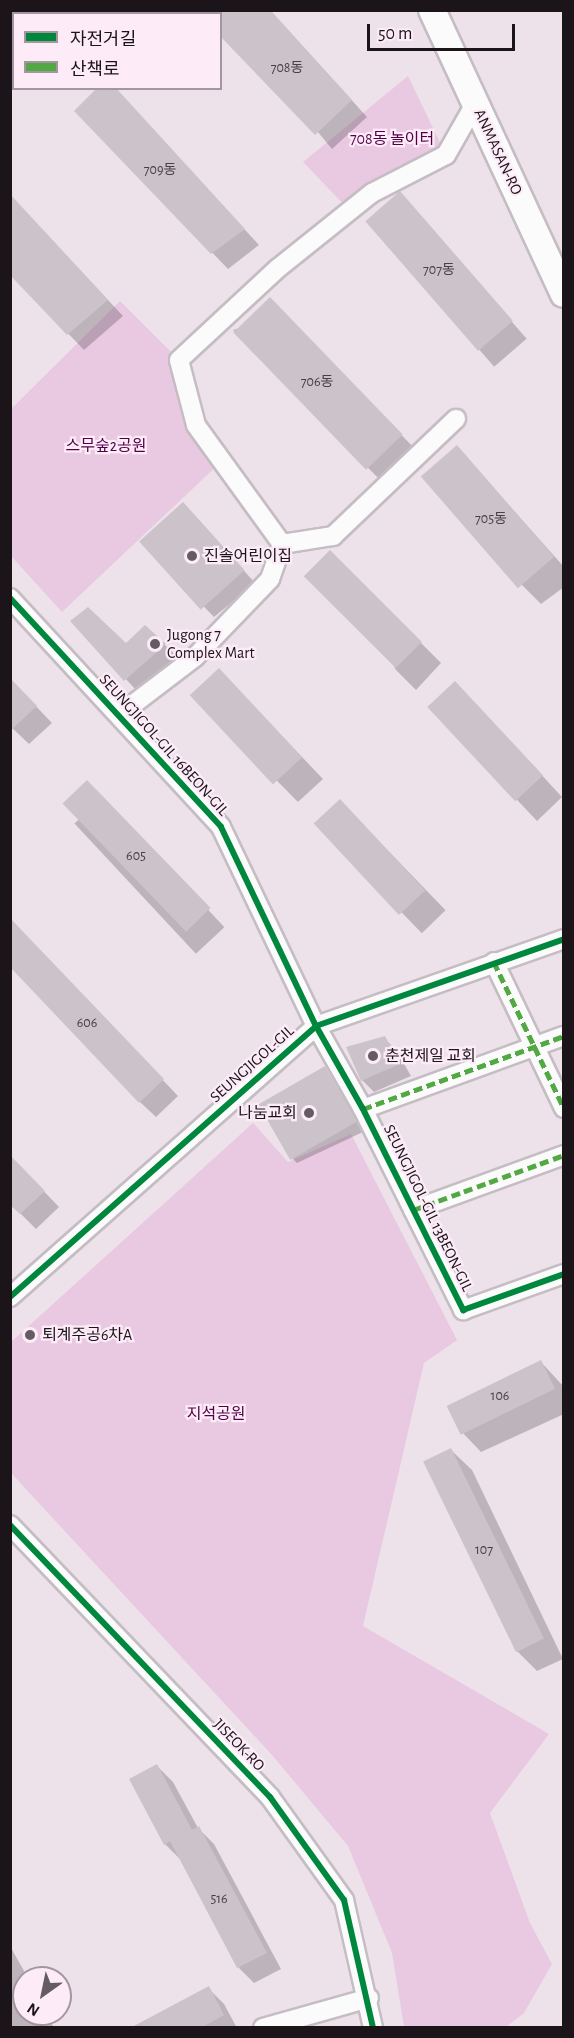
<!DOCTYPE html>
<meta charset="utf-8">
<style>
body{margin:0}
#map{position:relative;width:574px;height:2038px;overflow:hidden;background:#ede2ea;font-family:"Alegreya Sans","Noto Sans KR",sans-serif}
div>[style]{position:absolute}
.green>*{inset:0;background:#e9c9e1}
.shadow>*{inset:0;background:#0003;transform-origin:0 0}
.building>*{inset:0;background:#ccc3ca;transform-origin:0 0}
.roads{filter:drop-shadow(2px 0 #c5bdc3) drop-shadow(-2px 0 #c5bdc3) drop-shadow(0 2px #c5bdc3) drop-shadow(0 -2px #c5bdc3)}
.street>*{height:18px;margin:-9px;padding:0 9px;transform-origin:9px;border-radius:9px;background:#fcfbfc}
.secondary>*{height:26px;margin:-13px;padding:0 13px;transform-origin:13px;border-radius:13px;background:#fcfbfc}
.quiet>*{height:4.5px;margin-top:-2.25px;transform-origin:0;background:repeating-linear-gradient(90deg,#52a842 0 9px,transparent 0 13.5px)}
.cycleway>*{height:6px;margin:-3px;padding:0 3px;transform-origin:3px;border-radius:3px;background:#00873e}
.dots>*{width:16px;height:16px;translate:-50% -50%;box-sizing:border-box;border:3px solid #fdecf8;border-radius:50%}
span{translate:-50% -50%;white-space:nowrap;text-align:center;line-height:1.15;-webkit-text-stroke:4.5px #fdecf8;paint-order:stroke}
.number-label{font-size:14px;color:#474045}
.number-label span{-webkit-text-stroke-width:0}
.park-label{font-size:16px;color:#53004a}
.street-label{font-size:16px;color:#1b1419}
.poi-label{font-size:16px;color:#1b1419}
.left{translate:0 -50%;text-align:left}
.right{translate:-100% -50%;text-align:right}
.frame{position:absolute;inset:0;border:12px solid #1b1419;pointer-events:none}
.legend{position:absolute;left:12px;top:12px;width:210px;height:78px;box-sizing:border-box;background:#fdecf8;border:2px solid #a3969f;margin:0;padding:8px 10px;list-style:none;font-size:18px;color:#1b1419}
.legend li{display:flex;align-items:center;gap:12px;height:30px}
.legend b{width:30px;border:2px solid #a3969f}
.north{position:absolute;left:12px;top:1966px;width:60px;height:60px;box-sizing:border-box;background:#fdecf8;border:2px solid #a3969f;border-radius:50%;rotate:213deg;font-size:16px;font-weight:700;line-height:24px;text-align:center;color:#1b1419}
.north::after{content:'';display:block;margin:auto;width:21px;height:27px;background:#645c62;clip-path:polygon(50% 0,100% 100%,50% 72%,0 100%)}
.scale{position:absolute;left:367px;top:24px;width:148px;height:27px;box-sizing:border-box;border:3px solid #1b1419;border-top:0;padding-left:8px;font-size:18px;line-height:21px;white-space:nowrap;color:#1b1419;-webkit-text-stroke:4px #fdecf8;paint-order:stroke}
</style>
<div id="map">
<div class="green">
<i style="clip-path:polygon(408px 76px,446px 155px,350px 211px,303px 162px)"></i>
<i style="clip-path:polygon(120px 301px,179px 360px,196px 425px,222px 461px,62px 612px,11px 556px,11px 409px)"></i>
<i style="clip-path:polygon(253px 1123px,288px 1162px,351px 1134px,457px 1340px,424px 1363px,363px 1626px,549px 1734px,490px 1813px,530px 1923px,552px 1964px,524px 2013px,506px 2027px,404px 2027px,392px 1953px,348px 1846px,272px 1755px,11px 1473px,11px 1342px)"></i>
</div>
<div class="shadow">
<i style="clip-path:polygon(214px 10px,270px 10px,367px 117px,332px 149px,220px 14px,211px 14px)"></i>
<i style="clip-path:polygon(122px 97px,259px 245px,228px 269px,76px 111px)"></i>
<i style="left:400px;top:193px;width:193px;height:43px;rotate:49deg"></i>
<i style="clip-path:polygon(10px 195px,123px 316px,84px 350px,10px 273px)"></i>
<i style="clip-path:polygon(285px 315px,417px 451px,382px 482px,233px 330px)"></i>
<i style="clip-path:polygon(457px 447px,564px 567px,564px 587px,541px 604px,521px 584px)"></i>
<i style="clip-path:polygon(195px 516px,255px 583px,214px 617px,141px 542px)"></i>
<i style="clip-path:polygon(330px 552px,441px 663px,416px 690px,396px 670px)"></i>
<i style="clip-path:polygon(72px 621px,126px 645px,145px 627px,177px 656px,137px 691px)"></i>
<i style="clip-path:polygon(10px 679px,52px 723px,29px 744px,10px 726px)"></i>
<i style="clip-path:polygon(239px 691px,323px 779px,298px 802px,192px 695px)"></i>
<i style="clip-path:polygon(476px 704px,562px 797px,537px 821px,430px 708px)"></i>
<i style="left:103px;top:797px;width:178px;height:39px;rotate:47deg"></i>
<i style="left:340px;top:801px;width:152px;height:33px;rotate:46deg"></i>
<i style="clip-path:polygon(10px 919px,178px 1096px,156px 1117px,140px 1102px)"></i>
<i style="clip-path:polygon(384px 1038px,396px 1050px,411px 1076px,374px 1092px,362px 1080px)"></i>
<i style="clip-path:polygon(324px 1068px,365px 1131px,297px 1163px,288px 1154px)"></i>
<i style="clip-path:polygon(10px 1156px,59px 1207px,36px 1229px,10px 1203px)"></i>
<i style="clip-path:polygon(541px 1362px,564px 1387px,564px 1414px,481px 1452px,461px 1431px)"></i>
<i style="clip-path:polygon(451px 1450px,472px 1470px,563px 1659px,537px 1671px,517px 1651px)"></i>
<i style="clip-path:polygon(157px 1766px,173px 1782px,198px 1828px,214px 1844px,281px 1969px,254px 1983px,239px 1968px,181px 1860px,165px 1844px)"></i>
<i style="clip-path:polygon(10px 1946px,28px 1978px,24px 1978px,24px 2014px,47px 2014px,54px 2028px,12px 2028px)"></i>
<i style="clip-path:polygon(208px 1988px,224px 2004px,237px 2028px,133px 2028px)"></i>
</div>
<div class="building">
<i style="clip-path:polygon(220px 10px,270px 10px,352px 100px,315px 135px,220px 36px)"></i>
<i style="clip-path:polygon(97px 88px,116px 88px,245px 229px,211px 254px,74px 111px)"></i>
<i style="left:400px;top:191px;width:172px;height:46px;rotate:49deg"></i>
<i style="clip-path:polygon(10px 194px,108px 300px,67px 335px,10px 275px)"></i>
<i style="left:270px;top:297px;width:191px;height:51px;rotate:46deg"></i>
<i style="left:457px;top:445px;width:148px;height:48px;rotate:49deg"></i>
<i style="left:183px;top:502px;width:92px;height:59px;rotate:48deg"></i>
<i style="left:330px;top:550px;width:130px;height:37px;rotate:45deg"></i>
<i style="clip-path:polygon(88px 607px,126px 643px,145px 625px,166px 644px,124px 681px,70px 621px)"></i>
<i style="left:219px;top:668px;width:122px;height:40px;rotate:47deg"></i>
<i style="clip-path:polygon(10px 678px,37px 706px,10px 731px)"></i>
<i style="left:455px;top:681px;width:129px;height:38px;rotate:47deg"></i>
<i style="left:87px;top:780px;width:178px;height:34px;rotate:46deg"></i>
<i style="left:340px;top:799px;width:125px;height:36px;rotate:47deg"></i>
<i style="clip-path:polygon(10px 918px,164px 1079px,139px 1103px,10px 967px)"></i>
<i style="clip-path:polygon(385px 1036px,400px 1064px,361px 1081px,346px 1047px)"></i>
<i style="left:325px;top:1066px;width:64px;height:77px;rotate:60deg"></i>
<i style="clip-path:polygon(10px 1155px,45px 1191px,20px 1214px,10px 1205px)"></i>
<i style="left:541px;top:1360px;width:32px;height:105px;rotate:64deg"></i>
<i style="left:451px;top:1448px;width:212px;height:31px;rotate:64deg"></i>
<i style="clip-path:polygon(157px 1764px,192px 1830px,199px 1826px,267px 1953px,237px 1968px,170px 1841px,164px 1845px,129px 1779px)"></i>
<i style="clip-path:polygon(209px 1986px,224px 2015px,201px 2028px,130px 2028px)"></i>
</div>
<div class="roads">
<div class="street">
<i style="left:282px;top:544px;width:147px;rotate:-125.9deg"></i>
<i style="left:196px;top:425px;width:67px;rotate:-104.7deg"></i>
<i style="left:179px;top:360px;width:134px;rotate:-42.9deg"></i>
<i style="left:277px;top:269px;width:122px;rotate:-38.7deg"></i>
<i style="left:372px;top:193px;width:83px;rotate:-27.2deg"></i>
<i style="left:446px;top:155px;width:59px;rotate:-60.4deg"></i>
<i style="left:10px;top:598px;width:311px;rotate:47.3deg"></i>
<i style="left:221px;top:827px;width:221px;rotate:64.5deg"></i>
<i style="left:316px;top:1026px;width:95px;rotate:60.5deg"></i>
<i style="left:363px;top:1109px;width:225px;rotate:63.5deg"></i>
<i style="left:463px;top:1310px;width:107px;rotate:-19.6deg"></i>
<i style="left:119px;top:715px;width:96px;rotate:-37.3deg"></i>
<i style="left:195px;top:657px;width:108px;rotate:-46.1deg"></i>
<i style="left:270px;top:579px;width:37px;rotate:-71deg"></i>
<i style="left:282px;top:544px;width:52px;rotate:-8.9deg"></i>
<i style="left:333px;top:536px;width:170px;rotate:-43.6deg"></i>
<i style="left:494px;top:962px;width:162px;rotate:64.4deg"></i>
<i style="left:363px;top:1109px;width:214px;rotate:-20deg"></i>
<i style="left:413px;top:1210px;width:161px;rotate:-20deg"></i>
<i style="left:10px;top:1297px;width:409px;rotate:-41.5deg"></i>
<i style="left:316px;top:1026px;width:263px;rotate:-19.3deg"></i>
<i style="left:10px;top:1525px;width:376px;rotate:46.3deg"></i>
<i style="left:270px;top:1797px;width:127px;rotate:54.3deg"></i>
<i style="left:344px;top:1900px;width:131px;rotate:77.2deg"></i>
<i style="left:263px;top:2028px;width:110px;rotate:-15.8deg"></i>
</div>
<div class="secondary">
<i style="left:432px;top:10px;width:313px;rotate:65.1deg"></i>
<i style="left:63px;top:14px;width:5px;rotate:-53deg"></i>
<i style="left:10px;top:62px;width:4px;rotate:-27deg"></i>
</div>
</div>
<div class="quiet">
<i style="left:494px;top:962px;width:162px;rotate:64.4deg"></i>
<i style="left:363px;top:1109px;width:214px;rotate:-20deg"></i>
<i style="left:413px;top:1210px;width:161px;rotate:-20deg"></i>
</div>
<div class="cycleway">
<i style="left:10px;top:598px;width:311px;rotate:47.3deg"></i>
<i style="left:221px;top:827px;width:221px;rotate:64.5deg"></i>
<i style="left:316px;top:1026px;width:95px;rotate:60.5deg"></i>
<i style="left:363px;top:1109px;width:225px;rotate:63.5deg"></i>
<i style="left:463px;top:1310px;width:107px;rotate:-19.6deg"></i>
<i style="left:10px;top:1297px;width:409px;rotate:-41.5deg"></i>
<i style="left:316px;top:1026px;width:263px;rotate:-19.3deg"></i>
<i style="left:10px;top:1525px;width:376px;rotate:46.3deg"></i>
<i style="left:270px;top:1797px;width:127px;rotate:54.3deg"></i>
<i style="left:344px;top:1900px;width:131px;rotate:77.2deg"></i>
</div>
<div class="dots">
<i style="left:192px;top:556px;background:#645c62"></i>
<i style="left:155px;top:644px;background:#645c62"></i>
<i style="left:373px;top:1056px;background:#645c62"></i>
<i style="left:309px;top:1113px;background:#645c62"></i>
<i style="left:30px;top:1335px;background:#645c62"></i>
</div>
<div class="number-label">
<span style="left:287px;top:68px">708동</span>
<span style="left:160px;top:170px">709동</span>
<span style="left:439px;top:270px">707동</span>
<span style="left:317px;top:382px">706동</span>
<span style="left:491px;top:519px">705동</span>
<span style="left:136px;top:856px">605</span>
<span style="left:87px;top:1023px">606</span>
<span style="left:500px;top:1396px">106</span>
<span style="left:484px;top:1550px">107</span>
<span style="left:219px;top:1899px">516</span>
</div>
<div class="park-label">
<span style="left:392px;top:139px">708동 놀이터</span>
<span style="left:106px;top:446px">스무숲2공원</span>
<span style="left:216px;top:1414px">지석공원</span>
</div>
<div class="street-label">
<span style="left:498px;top:152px;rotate:65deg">ANMASAN-RO</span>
<span style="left:164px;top:745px;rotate:48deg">SEUNGJIGOL-GIL 16BEON-GIL</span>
<span style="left:252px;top:1064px;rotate:-42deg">SEUNGJIGOL-GIL</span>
<span style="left:428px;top:1208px;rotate:64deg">SEUNGJIGOL-GIL 13BEON-GIL</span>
<span style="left:239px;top:1745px;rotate:46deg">JISEOK-RO</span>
</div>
<div class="poi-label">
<span class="left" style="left:204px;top:556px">진솔어린이집</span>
<span class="left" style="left:167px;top:644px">Jugong 7<br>Complex Mart</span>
<span class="left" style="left:385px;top:1056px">춘천제일 교회</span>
<span class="right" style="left:297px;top:1113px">나눔교회</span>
<span class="left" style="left:42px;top:1335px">퇴계주공6차A</span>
</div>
<div class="frame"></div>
<ul class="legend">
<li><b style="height:8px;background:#00873e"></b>자전거길</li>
<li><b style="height:8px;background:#52a842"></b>산책로</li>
</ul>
<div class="north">N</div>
<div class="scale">50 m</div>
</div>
